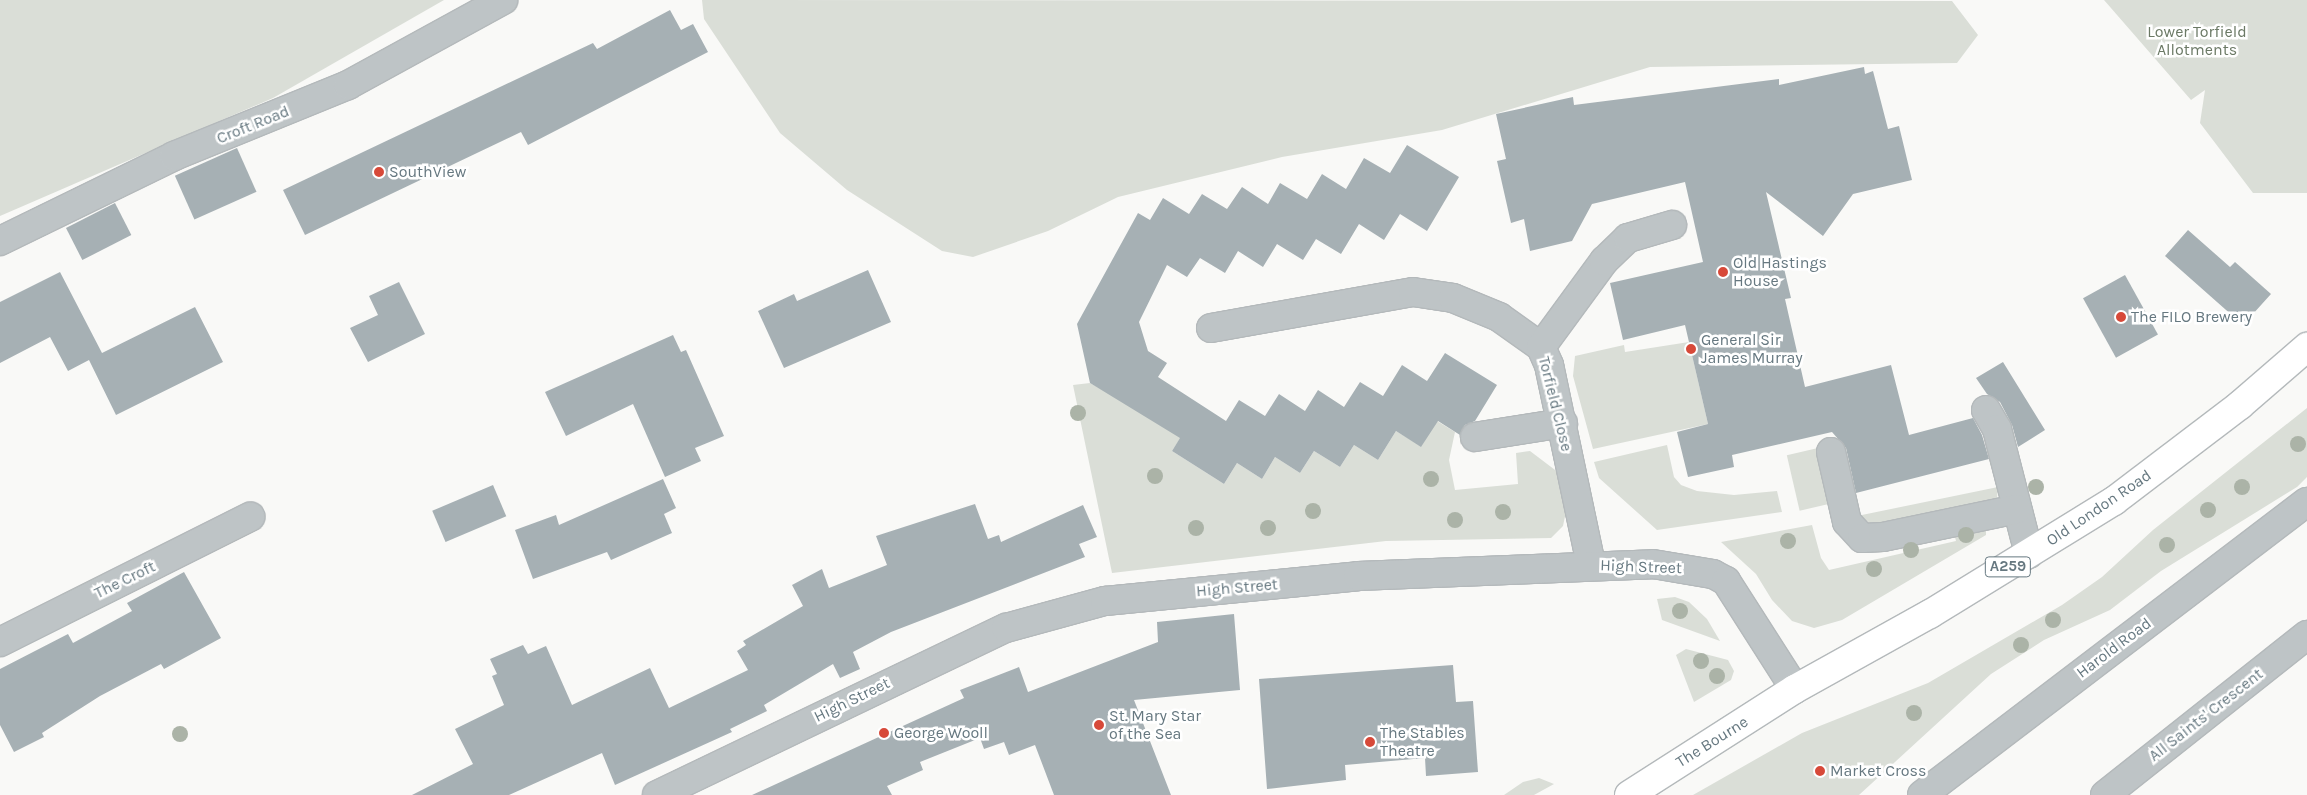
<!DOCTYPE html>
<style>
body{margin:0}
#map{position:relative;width:2307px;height:795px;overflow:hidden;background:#f9f9f7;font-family:Karla,sans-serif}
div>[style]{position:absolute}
.green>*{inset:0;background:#daded7;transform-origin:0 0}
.building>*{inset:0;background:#a6b0b4;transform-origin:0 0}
.roads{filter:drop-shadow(1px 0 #b4b9bb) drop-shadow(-1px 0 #b4b9bb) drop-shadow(0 1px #b4b9bb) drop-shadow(0 -1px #b4b9bb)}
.minor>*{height:28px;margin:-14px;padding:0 14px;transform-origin:14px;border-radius:14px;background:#bec4c6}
.highway>*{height:28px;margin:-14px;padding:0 14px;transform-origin:14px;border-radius:14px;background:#fff}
.trees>*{width:16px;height:16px;margin:-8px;border-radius:50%;background:#abb3a7}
.dots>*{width:14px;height:14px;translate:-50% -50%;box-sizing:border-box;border:2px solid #fff;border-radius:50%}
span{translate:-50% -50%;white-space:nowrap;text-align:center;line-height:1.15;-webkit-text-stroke:5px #fff;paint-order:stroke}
.shield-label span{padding:1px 4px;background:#fff;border:1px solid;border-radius:4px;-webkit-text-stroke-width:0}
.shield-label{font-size:15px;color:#667880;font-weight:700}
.park-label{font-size:16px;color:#6b7965}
.street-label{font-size:16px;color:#667880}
.poi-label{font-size:16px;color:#667880}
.left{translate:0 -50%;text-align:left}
</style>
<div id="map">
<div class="green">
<i style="clip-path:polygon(0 0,444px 0,273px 98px,0 216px)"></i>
<i style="clip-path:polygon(702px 0,1952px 1px,1978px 35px,1957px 63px,1650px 67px,1442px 130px,1282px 157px,1118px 197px,1048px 231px,973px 257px,942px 251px,847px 190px,780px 133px,704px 19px)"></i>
<i style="clip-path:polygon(2104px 0,2307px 0,2307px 193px,2253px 193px,2200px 123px,2205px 90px,2191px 100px)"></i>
<i style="clip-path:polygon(1689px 342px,1708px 424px,1593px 449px,1573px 376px,1575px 356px,1624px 345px,1625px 352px)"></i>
<i style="clip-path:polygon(1090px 383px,1183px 434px,1172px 451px,1224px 484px,1237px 463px,1262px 479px,1275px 457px,1300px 473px,1314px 451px,1340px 467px,1354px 445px,1378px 460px,1396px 431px,1421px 446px,1437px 421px,1455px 432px,1449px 460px,1455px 490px,1518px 484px,1516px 453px,1530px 451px,1563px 476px,1568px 502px,1563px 526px,1551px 538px,1386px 541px,1112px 573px,1073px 385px)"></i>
<i style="clip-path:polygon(2307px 408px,2307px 477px,2297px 487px,2161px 571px,2110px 610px,2044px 640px,1991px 674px,1859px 795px,1693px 795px,1802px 733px,1928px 683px,2062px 605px,2102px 577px,2153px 530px)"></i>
<i style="clip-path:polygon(1667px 445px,1674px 477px,1681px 485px,1697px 491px,1734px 495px,1777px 491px,1782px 512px,1657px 530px,1599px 478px,1594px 462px)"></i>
<i style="left:1818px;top:448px;width:57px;height:32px;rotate:77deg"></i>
<i style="clip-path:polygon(1998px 487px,1997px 498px,1990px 504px,1878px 527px,1857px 516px)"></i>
<i style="clip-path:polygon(1812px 525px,1821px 558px,1829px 570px,1956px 541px,1953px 529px,1981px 525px,1986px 530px,1986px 535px,1842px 620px,1814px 628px,1792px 621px,1772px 600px,1756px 574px,1721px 542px)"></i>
<i style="clip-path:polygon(1675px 597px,1689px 602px,1707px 619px,1720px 641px,1662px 620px,1657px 599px)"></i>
<i style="clip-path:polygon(1686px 649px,1728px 660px,1734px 671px,1731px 680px,1694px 702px,1676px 655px)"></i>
<i style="clip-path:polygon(1539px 778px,1554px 784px,1534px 795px,1504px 795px,1523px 782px)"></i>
</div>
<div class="building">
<i style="clip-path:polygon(670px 10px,681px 30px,693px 24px,708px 52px,528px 145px,521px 132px,305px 235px,283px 190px,593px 43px,597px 49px)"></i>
<i style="clip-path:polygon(1864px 67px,1865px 74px,1873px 71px,1888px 129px,1899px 126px,1912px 180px,1853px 194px,1823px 236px,1766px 192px,1791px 298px,1785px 299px,1805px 387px,1891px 365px,1909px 435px,1973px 418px,1982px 435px,1989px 459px,1856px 493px,1846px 448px,1832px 432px,1732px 455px,1734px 467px,1688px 477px,1677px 432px,1708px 424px,1685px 325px,1623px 340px,1610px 283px,1703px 262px,1685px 182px,1592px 204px,1572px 241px,1530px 251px,1524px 219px,1511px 223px,1497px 161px,1506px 159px,1496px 114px,1573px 97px,1574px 105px,1779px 79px,1779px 85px)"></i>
<i style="clip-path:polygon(1407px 145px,1459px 177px,1427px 231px,1400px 214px,1384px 240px,1359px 224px,1341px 254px,1316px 239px,1303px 260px,1277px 244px,1263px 267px,1238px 251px,1225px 273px,1200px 258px,1187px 277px,1167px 265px,1139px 322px,1148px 351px,1167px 363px,1158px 377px,1226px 421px,1239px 400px,1265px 416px,1279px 394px,1305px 411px,1318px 390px,1344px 407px,1360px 382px,1383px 396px,1402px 365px,1427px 381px,1445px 353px,1497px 385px,1475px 421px,1465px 425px,1460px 435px,1438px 421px,1421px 447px,1396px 431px,1378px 460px,1354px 445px,1340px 467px,1314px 451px,1300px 473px,1275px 457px,1262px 479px,1237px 463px,1224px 484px,1172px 451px,1180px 438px,1090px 383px,1077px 324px,1138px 213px,1150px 220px,1163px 198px,1189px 214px,1202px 194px,1227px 209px,1242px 187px,1268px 204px,1280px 183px,1307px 199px,1322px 174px,1346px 189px,1364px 158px,1390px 173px)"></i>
<i style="left:237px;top:148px;width:48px;height:68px;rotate:66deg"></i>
<i style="left:115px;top:203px;width:36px;height:55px;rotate:63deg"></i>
<i style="clip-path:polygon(2188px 230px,2230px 267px,2235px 262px,2271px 294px,2243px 325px,2165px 256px)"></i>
<i style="clip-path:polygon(868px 270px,891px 322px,784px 368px,758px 311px,794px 294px,797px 301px)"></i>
<i style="clip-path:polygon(60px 272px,102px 353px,195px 307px,223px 362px,116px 415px,89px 360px,68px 371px,50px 337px,0 363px,0 302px)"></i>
<i style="left:2125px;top:275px;width:68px;height:48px;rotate:61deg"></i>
<i style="clip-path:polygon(399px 282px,425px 334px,368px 362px,350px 328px,378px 315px,369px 296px)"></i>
<i style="clip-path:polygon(673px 335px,681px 352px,686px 350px,724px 436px,695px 448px,701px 461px,665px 477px,633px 404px,566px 436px,545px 392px)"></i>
<i style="clip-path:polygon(2003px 362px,2045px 430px,2018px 447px,2012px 425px,2000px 402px,1987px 394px,1976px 378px)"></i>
<i style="clip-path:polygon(663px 479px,676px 508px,664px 514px,672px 533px,611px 560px,607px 552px,533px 579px,515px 530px,556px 515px,559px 525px)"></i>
<i style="left:493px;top:485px;width:34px;height:66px;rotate:67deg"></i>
<i style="clip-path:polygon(975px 504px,988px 539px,999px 535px,1001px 542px,1083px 505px,1097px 537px,1079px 544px,1085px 557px,891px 632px,853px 652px,860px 669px,840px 678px,833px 664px,764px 705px,767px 711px,730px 729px,732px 732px,615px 785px,602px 753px,509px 795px,412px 795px,473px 764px,455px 729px,504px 705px,492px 676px,497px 674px,490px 659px,523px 645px,528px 654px,546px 646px,572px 705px,650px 668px,669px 708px,748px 670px,737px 651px,746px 645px,743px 641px,803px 606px,792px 585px,822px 569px,829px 588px,887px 565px,876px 536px)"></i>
<i style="clip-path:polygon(184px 572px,221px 638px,164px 669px,161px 664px,100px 696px,42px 733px,44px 737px,14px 752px,0 725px,0 669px,68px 634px,73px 643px,132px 611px,127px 603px)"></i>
<i style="clip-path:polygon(1234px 614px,1240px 690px,1134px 700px,1171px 795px,1054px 795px,1035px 745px,1009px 755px,1004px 742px,984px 749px,980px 738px,920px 762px,923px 770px,887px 786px,892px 795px,752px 795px,964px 698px,960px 690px,1019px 667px,1028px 692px,1158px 642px,1157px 622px)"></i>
<i style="clip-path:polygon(1453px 665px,1456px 702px,1473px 701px,1478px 772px,1426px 776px,1425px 758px,1345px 765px,1346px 780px,1267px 789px,1259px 679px)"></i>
</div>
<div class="roads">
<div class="minor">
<i style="left:0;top:241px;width:194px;rotate:-26deg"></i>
<i style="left:174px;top:156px;width:188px;rotate:-22.2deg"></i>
<i style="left:348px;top:85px;width:177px;rotate:-28.7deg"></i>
<i style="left:1211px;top:328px;width:205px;rotate:-10.1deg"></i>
<i style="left:1413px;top:292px;width:40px;rotate:8.5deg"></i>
<i style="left:1453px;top:298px;width:50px;rotate:22.4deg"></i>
<i style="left:1499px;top:317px;width:52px;rotate:35.5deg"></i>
<i style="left:1541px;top:347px;width:20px;rotate:66deg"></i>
<i style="left:1549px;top:365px;width:204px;rotate:78.1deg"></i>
<i style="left:1541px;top:347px;width:107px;rotate:-53.8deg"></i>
<i style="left:1604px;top:261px;width:33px;rotate:-44deg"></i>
<i style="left:1628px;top:238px;width:46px;rotate:-16.5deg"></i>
<i style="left:1986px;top:410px;width:22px;rotate:60deg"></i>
<i style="left:1997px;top:429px;width:129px;rotate:75.6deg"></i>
<i style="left:1475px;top:437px;width:89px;rotate:-9deg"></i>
<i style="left:1831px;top:452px;width:72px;rotate:77.1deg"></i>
<i style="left:1847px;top:522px;width:22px;rotate:47deg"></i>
<i style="left:1862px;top:538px;width:21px;rotate:-3deg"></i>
<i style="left:1883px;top:537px;width:137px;rotate:-11.8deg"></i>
<i style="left:0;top:642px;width:280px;rotate:-26.6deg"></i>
<i style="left:657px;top:795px;width:387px;rotate:-25.6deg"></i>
<i style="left:1006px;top:628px;width:103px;rotate:-15.3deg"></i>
<i style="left:1105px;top:601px;width:254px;rotate:-5.6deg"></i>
<i style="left:1358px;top:576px;width:295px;rotate:-2.3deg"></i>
<i style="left:1653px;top:564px;width:61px;rotate:9.5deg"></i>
<i style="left:1713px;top:574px;width:15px;rotate:28deg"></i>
<i style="left:1726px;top:581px;width:128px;rotate:57.4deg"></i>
<i style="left:1922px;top:795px;width:484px;rotate:-37.3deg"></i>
<i style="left:2105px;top:795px;width:258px;rotate:-38.4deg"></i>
</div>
<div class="highway">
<i style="left:1629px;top:795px;width:197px;rotate:-32.6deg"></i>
<i style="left:1795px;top:689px;width:154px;rotate:-29.1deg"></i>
<i style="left:1930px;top:614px;width:216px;rotate:-31.6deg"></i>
<i style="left:2114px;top:501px;width:158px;rotate:-37.3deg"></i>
<i style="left:2240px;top:405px;width:89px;rotate:-40.9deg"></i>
</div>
</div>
<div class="trees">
<i style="left:1078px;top:413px"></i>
<i style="left:2298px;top:444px"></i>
<i style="left:1155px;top:476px"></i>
<i style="left:1431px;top:479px"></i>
<i style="left:2036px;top:487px"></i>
<i style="left:2242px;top:487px"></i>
<i style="left:2208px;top:510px"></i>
<i style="left:1313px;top:511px"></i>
<i style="left:1503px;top:512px"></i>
<i style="left:1455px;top:520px"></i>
<i style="left:1196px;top:528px"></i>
<i style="left:1268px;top:528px"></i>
<i style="left:1966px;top:535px"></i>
<i style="left:1788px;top:541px"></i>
<i style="left:2167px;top:545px"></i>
<i style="left:1911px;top:550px"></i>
<i style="left:1874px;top:569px"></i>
<i style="left:1680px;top:611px"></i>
<i style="left:2053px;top:620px"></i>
<i style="left:2021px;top:645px"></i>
<i style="left:1701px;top:661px"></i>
<i style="left:1717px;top:676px"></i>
<i style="left:1914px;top:713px"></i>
<i style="left:180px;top:734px"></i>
</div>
<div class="dots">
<i style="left:379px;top:172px;background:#d74939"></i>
<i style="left:1723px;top:272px;background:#d74939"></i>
<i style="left:2121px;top:317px;background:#d74939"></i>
<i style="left:1691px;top:349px;background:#d74939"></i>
<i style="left:1099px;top:725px;background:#d74939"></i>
<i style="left:884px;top:733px;background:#d74939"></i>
<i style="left:1370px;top:742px;background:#d74939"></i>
<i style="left:1820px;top:771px;background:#d74939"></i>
</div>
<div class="shield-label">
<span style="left:2008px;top:567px">A259</span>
</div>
<div class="park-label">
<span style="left:2197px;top:41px">Lower Torfield<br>Allotments</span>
</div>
<div class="street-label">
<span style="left:253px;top:125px;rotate:-22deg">Croft Road</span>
<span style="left:1555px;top:404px;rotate:76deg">Torfield Close</span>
<span style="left:2099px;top:508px;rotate:-34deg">Old London Road</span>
<span style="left:1641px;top:567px;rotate:2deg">High Street</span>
<span style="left:125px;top:580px;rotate:-26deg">The Croft</span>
<span style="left:1237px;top:588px;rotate:-5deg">High Street</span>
<span style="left:2114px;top:648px;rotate:-37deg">Harold Road</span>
<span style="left:852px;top:700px;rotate:-26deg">High Street</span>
<span style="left:2206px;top:715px;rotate:-38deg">All Saints' Crescent</span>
<span style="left:1712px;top:742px;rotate:-32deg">The Bourne</span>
</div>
<div class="poi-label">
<span class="left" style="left:389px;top:172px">SouthView</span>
<span class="left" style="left:1733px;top:272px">Old Hastings<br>House</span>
<span class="left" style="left:2131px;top:317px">The FILO Brewery</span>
<span class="left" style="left:1701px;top:349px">General Sir<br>James Murray</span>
<span class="left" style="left:1109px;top:725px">St. Mary Star<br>of the Sea</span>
<span class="left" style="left:894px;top:733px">George Wooll</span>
<span class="left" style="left:1380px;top:742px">The Stables<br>Theatre</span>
<span class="left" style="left:1830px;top:771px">Market Cross</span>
</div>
</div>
